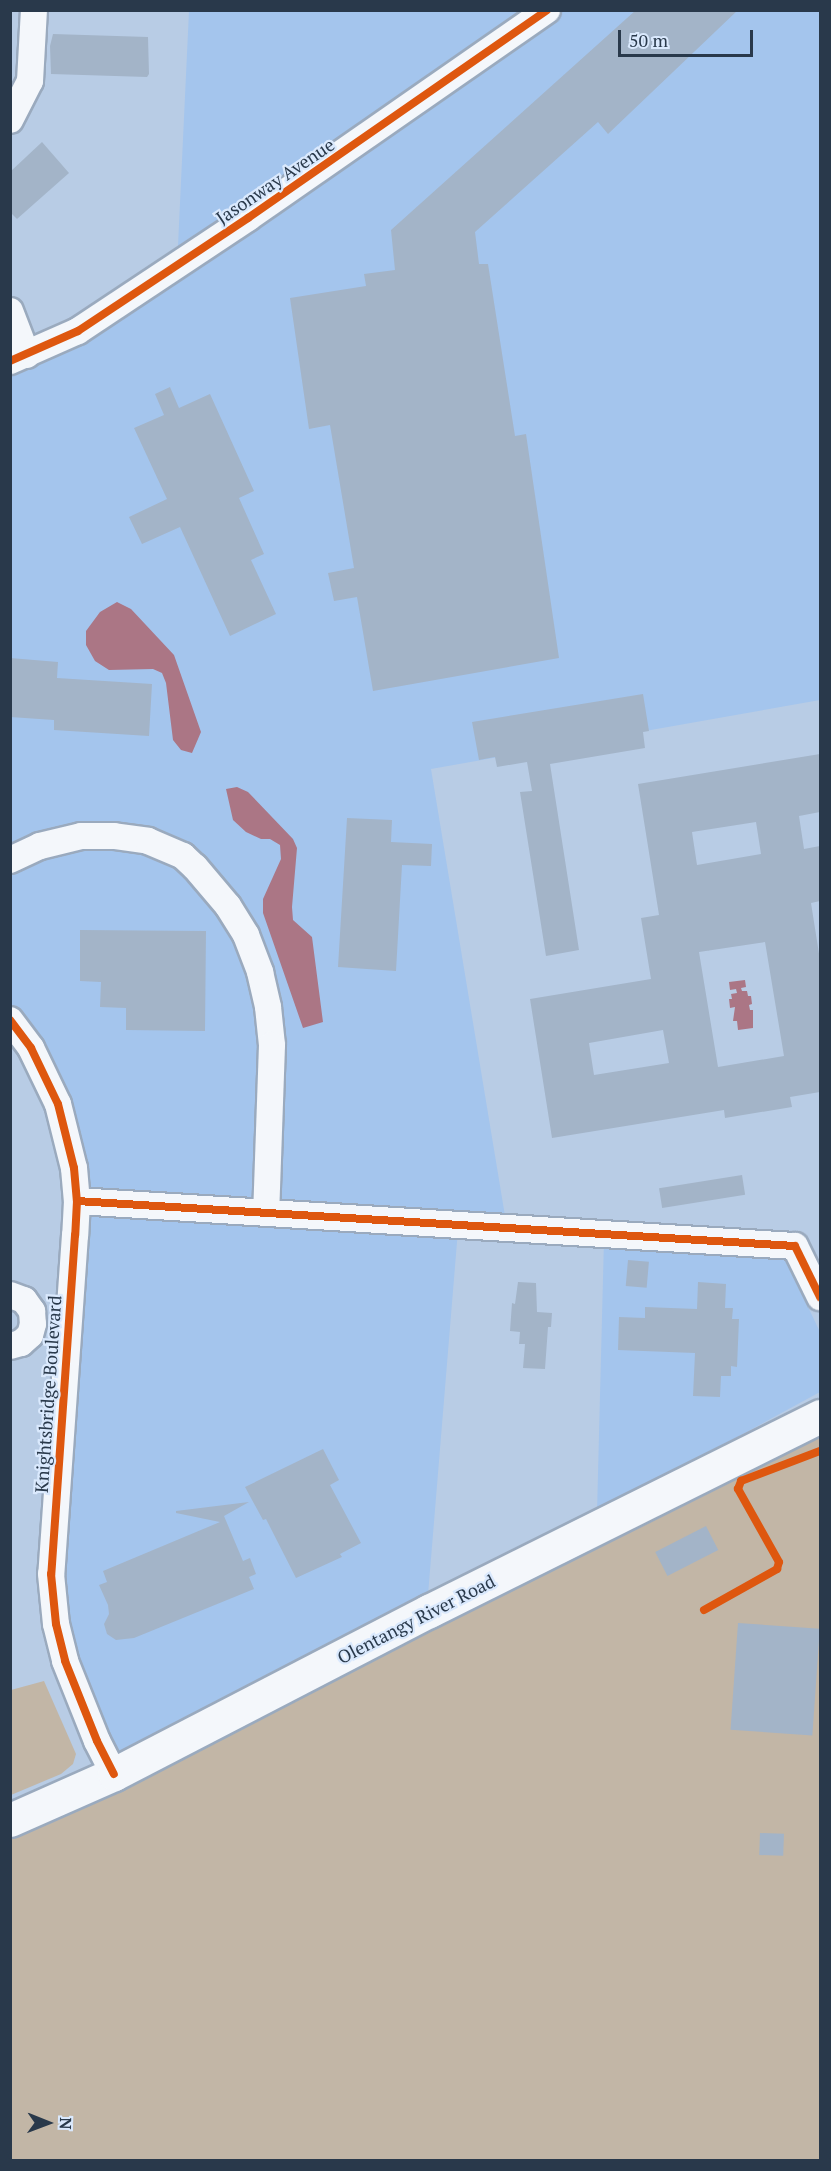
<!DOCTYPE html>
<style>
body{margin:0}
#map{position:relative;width:831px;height:2171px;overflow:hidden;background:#b8cce5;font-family:"PT Serif",serif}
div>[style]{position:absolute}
.built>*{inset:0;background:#a4c5ed}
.green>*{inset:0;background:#c2b6a6}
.water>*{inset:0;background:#ab7685}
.building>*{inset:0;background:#a3b4c8;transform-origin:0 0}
.roads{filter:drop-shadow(2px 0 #9aaabe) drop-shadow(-2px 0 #9aaabe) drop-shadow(0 2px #9aaabe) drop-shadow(0 -2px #9aaabe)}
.minor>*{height:26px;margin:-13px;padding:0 13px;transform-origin:13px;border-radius:13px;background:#f4f7fb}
.major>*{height:33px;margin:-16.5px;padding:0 16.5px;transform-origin:16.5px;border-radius:16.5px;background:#f4f7fb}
.cycleway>*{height:8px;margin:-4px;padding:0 4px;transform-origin:4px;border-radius:4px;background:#de570f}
span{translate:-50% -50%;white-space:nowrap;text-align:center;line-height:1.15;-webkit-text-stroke:4.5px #dae9fd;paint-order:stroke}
.street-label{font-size:18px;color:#29394b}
.frame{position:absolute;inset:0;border:12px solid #29394b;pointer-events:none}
.north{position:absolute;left:18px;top:2093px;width:60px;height:60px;-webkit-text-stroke:4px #dae9fd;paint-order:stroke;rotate:91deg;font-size:16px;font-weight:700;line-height:24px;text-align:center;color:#29394b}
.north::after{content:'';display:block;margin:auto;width:21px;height:27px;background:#29394b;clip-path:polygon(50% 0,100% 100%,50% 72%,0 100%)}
.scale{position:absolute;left:618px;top:30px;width:135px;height:27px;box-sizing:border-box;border:3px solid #29394b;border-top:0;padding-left:8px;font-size:18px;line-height:21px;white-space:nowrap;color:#29394b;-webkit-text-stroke:4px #dae9fd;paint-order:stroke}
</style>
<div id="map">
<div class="built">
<i style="clip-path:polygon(189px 11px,820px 11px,820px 700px,431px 769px,508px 1234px,458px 1230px,428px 1595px,144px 1749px,90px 1756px,55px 1618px,72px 1155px,11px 1023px,10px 363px,177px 267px)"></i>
<i style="clip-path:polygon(604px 1239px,780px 1248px,820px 1332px,820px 1392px,597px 1513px)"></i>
</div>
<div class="green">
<i style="clip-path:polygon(820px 1434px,820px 2160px,11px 2160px,10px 1832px,421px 1635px,566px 1559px)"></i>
<i style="clip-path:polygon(44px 1681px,76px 1754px,73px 1764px,61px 1774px,11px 1795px,11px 1690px)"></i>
</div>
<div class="water">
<i style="clip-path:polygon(117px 602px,131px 609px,174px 655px,201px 732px,192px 753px,181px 750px,173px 740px,166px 683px,162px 673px,153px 669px,109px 670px,95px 661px,86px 645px,86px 631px,100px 612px)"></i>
<i style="clip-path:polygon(237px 787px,248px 792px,293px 839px,297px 848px,292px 907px,293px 920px,312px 937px,323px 1022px,303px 1028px,263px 913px,263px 899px,281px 859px,280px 845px,270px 839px,261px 839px,246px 832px,233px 820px,226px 789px)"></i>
<i style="clip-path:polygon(745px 980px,746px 987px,741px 988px,742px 991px,747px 991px,748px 996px,751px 996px,752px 1004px,749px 1005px,750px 1010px,753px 1010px,753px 1028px,738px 1030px,737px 1021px,733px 1021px,735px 1007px,730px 1008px,729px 999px,732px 999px,731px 994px,737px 993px,736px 989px,730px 990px,729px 982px)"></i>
</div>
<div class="building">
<i style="clip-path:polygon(636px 10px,738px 10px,608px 134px,598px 122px,475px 232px,479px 264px,488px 264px,515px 436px,526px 434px,559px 658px,373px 691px,357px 597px,334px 601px,328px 573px,354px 568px,330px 425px,309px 429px,290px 298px,366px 286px,364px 274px,395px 270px,391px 230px)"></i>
<i style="clip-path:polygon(53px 34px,148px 37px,149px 74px,147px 77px,51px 74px,50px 46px)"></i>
<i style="clip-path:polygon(42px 142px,69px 173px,17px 219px,10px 212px,10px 172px)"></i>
<i style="clip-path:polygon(170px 387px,179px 408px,210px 394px,254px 491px,239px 498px,264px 554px,251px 560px,276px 614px,230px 636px,180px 527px,142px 544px,129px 517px,167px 499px,134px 428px,164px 415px,155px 394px)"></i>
<i style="clip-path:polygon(10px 658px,58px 662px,57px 678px,152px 684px,149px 736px,54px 730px,54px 720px,10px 717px)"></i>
<i style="clip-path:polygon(643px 694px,649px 731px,643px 732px,645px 748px,550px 764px,579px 950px,546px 956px,520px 792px,532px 791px,527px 762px,497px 767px,495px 757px,479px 760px,472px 722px)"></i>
<i style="clip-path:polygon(evenodd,820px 754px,820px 812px,799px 816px,804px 849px,820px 846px,820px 901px,811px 903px,820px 960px,820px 1092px,790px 1097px,792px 1107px,725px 1118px,724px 1110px,552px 1138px,530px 999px,651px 979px,641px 918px,659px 915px,638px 784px,820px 754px,756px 822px,761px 854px,697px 865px,692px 832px,756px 822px,820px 754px,765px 942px,784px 1056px,718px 1067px,699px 952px,765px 942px,820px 754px,663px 1030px,669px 1063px,594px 1075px,589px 1043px,663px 1030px)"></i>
<i style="clip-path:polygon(347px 818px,392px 820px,391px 842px,432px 844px,431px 866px,402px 865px,396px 971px,338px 967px)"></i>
<i style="clip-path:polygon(80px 930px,206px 931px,205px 1031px,126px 1030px,126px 1008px,100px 1007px,101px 982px,80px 981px)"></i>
<i style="left:742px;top:1175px;width:20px;height:84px;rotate:81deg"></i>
<i style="left:628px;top:1260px;width:21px;height:26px;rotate:5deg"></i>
<i style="clip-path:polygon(518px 1282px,536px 1283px,537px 1312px,552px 1313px,551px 1327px,548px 1327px,545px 1369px,523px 1368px,525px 1344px,519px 1344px,520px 1332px,510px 1331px,512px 1303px,515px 1304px)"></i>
<i style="clip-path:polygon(698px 1282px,726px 1284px,725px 1308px,733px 1308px,732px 1319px,739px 1319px,737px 1367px,731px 1366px,731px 1376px,721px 1376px,720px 1397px,693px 1396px,695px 1353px,618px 1350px,619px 1317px,645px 1318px,645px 1307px,697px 1309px)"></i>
<i style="clip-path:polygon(323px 1449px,339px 1480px,330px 1485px,361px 1543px,340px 1554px,342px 1557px,296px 1578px,266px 1519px,263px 1520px,245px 1487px)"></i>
<i style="clip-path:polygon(249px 1502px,224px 1516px,243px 1561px,250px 1558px,256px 1574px,249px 1577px,254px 1589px,134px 1638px,116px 1640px,107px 1634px,104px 1624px,109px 1614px,108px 1605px,99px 1585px,107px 1582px,103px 1571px,220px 1522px,176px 1513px,176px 1511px)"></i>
<i style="left:706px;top:1526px;width:27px;height:57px;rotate:63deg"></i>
<i style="left:738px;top:1623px;width:82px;height:107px;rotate:4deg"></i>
<i style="left:760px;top:1833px;width:24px;height:22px;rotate:2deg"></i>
</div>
<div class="roads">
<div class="minor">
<i style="left:10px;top:120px;width:44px;rotate:-62.9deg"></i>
<i style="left:30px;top:81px;width:71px;rotate:-86.8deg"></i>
<i style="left:10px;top:311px;width:47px;rotate:68.9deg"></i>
<i style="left:10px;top:361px;width:74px;rotate:-23.8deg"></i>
<i style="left:78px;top:331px;width:204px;rotate:-33.6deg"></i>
<i style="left:248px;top:218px;width:364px;rotate:-34.8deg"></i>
<i style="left:10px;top:860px;width:33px;rotate:-25deg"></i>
<i style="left:40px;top:846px;width:42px;rotate:-13.7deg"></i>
<i style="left:81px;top:836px;width:33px"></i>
<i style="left:114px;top:836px;width:34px;rotate:8deg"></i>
<i style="left:148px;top:841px;width:38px;rotate:23deg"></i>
<i style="left:183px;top:856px;width:16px;rotate:43deg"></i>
<i style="left:195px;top:867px;width:51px;rotate:49.8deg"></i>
<i style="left:228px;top:906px;width:34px;rotate:58deg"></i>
<i style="left:246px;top:935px;width:40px;rotate:69deg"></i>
<i style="left:260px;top:972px;width:36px;rotate:77deg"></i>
<i style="left:268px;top:1007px;width:38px;rotate:84deg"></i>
<i style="left:272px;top:1045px;width:168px;rotate:92deg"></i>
<i style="left:10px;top:1020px;width:35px;rotate:53deg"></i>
<i style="left:31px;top:1048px;width:62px;rotate:64.3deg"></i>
<i style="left:58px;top:1104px;width:66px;rotate:76deg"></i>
<i style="left:74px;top:1168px;width:33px;rotate:85deg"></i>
<i style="left:77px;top:1201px;width:34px;rotate:93deg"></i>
<i style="left:75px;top:1235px;width:340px;rotate:94deg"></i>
<i style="left:51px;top:1574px;width:50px;rotate:84.3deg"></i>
<i style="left:56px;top:1624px;width:38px;rotate:76deg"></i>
<i style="left:65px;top:1661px;width:86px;rotate:68.2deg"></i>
<i style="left:97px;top:1741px;width:37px;rotate:63deg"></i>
<i style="left:77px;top:1201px;width:719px;rotate:3.59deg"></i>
<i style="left:795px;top:1246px;width:57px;rotate:63.9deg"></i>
<i style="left:10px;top:1295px;width:15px;rotate:20deg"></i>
<i style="left:24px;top:1300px;width:14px;rotate:54deg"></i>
<i style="left:32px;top:1311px;width:13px;rotate:86deg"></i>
<i style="left:33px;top:1324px;width:11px;rotate:105deg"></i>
<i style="left:30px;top:1335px;width:12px;rotate:138deg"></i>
<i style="left:21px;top:1343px;width:11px;rotate:165deg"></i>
</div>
<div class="major">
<i style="left:10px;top:1820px;width:114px;rotate:-23.9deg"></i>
<i style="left:114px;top:1774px;width:355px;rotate:-27.4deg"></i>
<i style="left:429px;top:1611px;width:437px;rotate:-26.5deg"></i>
</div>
</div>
<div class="cycleway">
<i style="left:10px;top:361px;width:74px;rotate:-23.8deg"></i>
<i style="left:78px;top:331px;width:204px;rotate:-33.6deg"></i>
<i style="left:248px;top:218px;width:364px;rotate:-34.8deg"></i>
<i style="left:10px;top:1020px;width:35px;rotate:53deg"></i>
<i style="left:31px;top:1048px;width:62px;rotate:64.3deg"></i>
<i style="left:58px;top:1104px;width:66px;rotate:76deg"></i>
<i style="left:74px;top:1168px;width:33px;rotate:85deg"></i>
<i style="left:77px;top:1201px;width:34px;rotate:93deg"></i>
<i style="left:75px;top:1235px;width:340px;rotate:94deg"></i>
<i style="left:51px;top:1574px;width:50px;rotate:84.3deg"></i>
<i style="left:56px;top:1624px;width:38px;rotate:76deg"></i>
<i style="left:65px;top:1661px;width:86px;rotate:68.2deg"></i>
<i style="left:97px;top:1741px;width:37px;rotate:63deg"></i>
<i style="left:77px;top:1201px;width:719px;rotate:3.59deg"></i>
<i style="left:795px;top:1246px;width:57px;rotate:63.9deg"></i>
<i style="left:704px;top:1610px;width:84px;rotate:-29.3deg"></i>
<i style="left:777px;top:1569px;width:7px;rotate:-74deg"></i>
<i style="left:779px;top:1562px;width:84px;rotate:-119.3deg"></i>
<i style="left:738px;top:1489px;width:9px;rotate:-69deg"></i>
<i style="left:741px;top:1481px;width:85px;rotate:-20.8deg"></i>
</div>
<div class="street-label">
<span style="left:275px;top:181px;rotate:-34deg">Jasonway Avenue</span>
<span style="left:48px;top:1394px;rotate:-86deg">Knightsbridge Boulevard</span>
<span style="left:416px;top:1619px;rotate:-27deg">Olentangy River Road</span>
</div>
<div class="frame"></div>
<div class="north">N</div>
<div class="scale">50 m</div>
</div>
